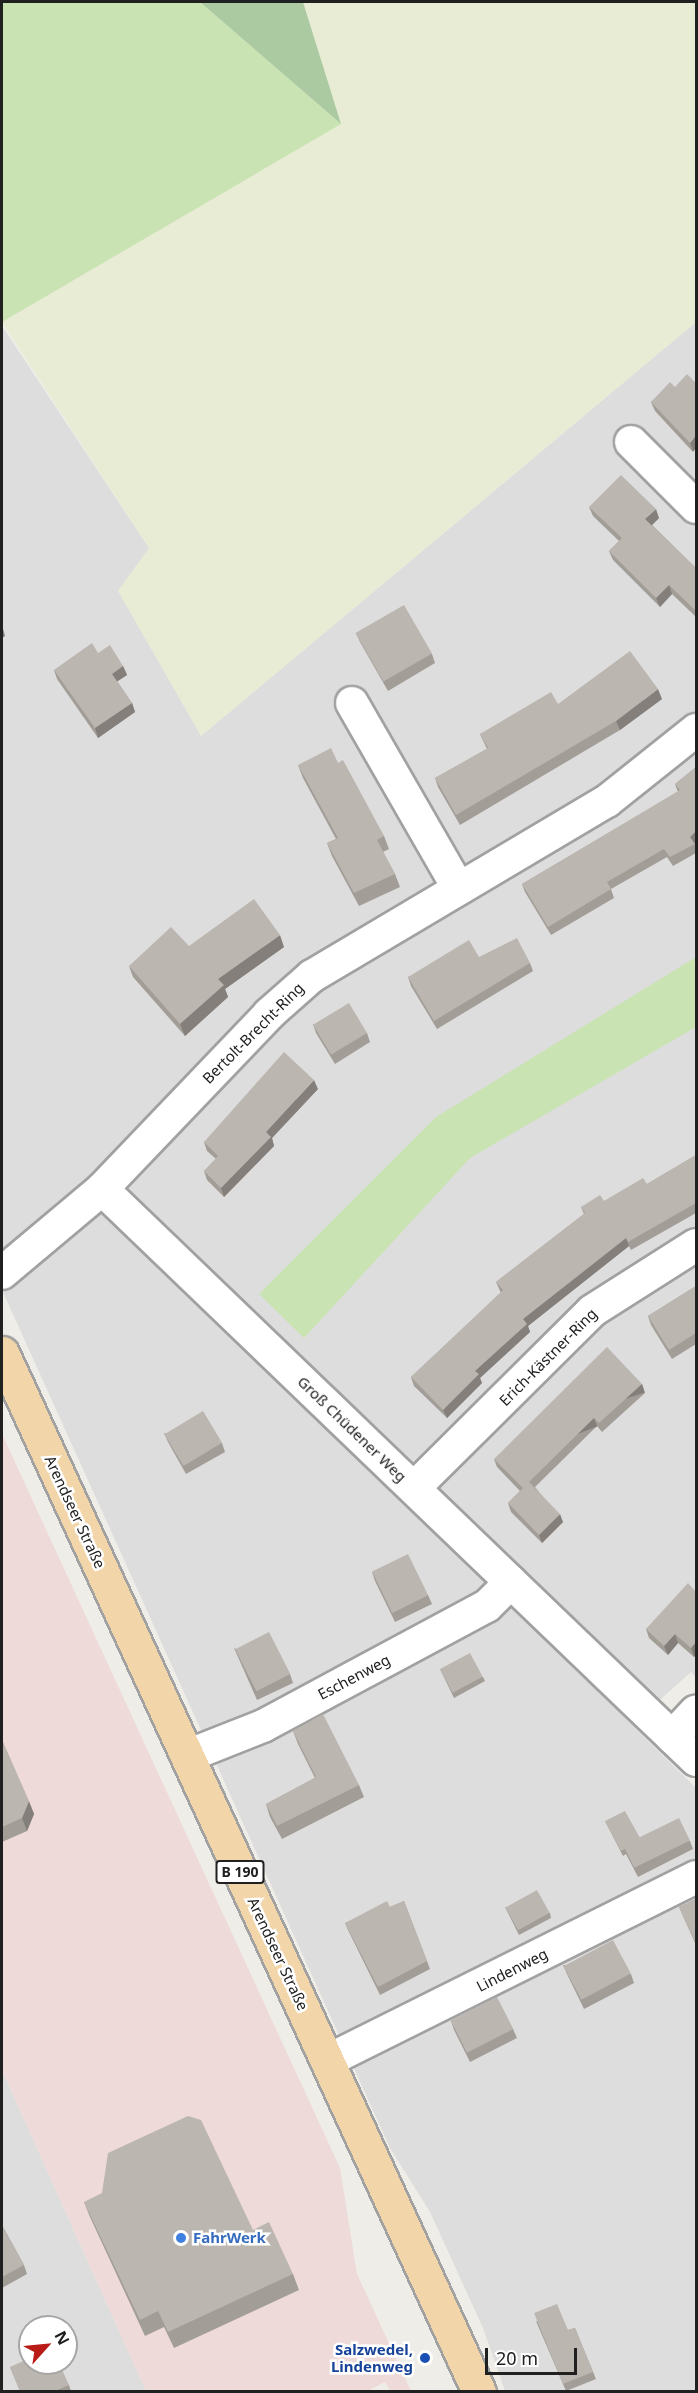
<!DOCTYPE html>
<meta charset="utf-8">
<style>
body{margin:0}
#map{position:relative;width:698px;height:2393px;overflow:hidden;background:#efede7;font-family:"Noto Sans",sans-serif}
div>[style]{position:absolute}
.residential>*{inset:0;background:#dedddd}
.commercial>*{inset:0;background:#eedad8}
.farmland>*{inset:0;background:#e9ecd5}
.grass>*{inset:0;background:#c9e3b3}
.forest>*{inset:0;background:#abcaa1}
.roads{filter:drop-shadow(2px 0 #a1a1a1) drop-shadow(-2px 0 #a1a1a1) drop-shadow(0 2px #a1a1a1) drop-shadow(0 -2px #a1a1a1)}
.street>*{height:32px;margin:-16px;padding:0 16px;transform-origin:16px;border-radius:16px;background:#fff}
.primary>*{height:33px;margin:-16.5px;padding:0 16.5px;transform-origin:16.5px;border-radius:16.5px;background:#f2d5a9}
.wall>*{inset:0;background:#a29d97}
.shaded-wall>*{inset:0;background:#847f7b;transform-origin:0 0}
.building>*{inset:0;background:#bcb6b0;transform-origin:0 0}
.dots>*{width:16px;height:16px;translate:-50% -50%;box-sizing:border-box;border:3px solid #fff;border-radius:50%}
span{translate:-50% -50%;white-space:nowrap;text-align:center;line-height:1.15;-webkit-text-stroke:5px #fff;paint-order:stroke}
.shield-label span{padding:2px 4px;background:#fff;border:2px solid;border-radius:4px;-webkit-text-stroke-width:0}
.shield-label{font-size:14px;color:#202020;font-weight:700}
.street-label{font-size:15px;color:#202020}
.shop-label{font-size:15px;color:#366cbe;font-weight:700}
.left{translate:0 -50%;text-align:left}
.transit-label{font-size:15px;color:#164399;font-weight:700}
.right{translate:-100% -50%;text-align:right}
.frame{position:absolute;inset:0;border:3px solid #202020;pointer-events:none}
.north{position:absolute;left:18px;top:2315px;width:60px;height:60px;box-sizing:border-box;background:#fff;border:2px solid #a6a6a6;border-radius:50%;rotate:63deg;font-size:16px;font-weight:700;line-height:24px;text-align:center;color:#202020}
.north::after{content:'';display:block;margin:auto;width:21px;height:27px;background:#b91c17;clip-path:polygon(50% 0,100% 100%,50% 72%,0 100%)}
.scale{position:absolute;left:485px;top:2348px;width:92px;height:27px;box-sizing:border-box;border:3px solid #202020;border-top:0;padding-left:8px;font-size:18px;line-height:21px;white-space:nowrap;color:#202020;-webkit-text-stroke:4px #fff;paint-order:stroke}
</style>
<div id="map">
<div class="residential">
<i style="clip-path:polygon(696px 322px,696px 1677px,691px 1672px,632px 1725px,696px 1788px,696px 2391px,505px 2391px,483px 2328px,430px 2212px,390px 2148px,2px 1290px,2px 326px,149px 548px,201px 736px)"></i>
<i style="clip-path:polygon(evenodd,2px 2070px,146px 2391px,2px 2391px,2px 2070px,30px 2327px,66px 2327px,66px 2363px,30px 2363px,30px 2327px)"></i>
</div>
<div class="commercial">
<i style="clip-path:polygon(2px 1434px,340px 2168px,357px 2274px,411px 2391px,390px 2391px,385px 2382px,365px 2392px,146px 2391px,2px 2070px)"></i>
</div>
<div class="farmland">
<i style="clip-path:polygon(303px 2px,696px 2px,696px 322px,201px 736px,118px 591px,149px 548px,2px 322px,340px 124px)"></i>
</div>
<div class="grass">
<i style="clip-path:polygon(2px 2px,200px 2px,341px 124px,2px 322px)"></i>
<i style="clip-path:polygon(696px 957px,696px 1027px,470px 1158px,304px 1338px,259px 1294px,436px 1117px)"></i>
</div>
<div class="forest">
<i style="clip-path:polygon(200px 2px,303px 2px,341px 124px)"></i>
</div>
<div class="roads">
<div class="street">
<i style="left:631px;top:442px;width:92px;rotate:45deg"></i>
<i style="left:352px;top:703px;width:212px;rotate:60.1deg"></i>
<i style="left:102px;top:1189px;width:242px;rotate:-46.3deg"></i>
<i style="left:269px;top:1014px;width:57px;rotate:-41.5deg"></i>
<i style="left:312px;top:976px;width:343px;rotate:-30.7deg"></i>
<i style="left:607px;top:801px;width:114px;rotate:-38.6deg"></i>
<i style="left:2px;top:1273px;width:131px;rotate:-40deg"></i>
<i style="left:102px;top:1189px;width:824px;rotate:43.87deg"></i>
<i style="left:414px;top:1488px;width:251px;rotate:-44.8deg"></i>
<i style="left:592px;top:1311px;width:123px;rotate:-32.4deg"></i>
<i style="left:672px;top:1737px;width:35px;rotate:-47deg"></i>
<i style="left:187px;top:1756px;width:82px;rotate:-21.5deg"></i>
<i style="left:263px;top:1726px;width:254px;rotate:-28.2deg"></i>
<i style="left:487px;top:1606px;width:34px;rotate:-45deg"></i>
<i style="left:327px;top:2061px;width:412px;rotate:-26.5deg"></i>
</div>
<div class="primary">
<i style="left:2px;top:1353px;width:1143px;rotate:65.34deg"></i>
</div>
</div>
<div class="wall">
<i style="clip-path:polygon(675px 387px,693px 452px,655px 411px,651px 402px)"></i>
<i style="clip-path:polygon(589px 507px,659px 518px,652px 525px,696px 568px,696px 617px,672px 594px,660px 607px,613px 560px,609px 551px,619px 541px,593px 516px)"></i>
<i style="clip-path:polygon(356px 633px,432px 654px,435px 663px,388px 691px,360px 642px)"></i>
<i style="clip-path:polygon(98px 653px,123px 666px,127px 675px,117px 681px,132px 703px,135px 712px,98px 738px,57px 679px,54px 670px)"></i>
<i style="clip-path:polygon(662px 699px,620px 730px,460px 825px,438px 787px,435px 778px,487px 749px,480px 734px,558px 704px)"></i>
<i style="clip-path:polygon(338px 763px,384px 836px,389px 849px,383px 852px,395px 874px,400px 887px,359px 906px,332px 856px,327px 843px,336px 839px,303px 778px,298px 765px)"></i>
<i style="clip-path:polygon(696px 767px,696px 842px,695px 843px,696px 848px,696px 853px,673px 866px,667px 857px,611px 889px,614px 898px,551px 935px,525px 892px,522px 884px,678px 792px,675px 784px)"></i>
<i style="clip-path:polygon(189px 946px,284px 947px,225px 989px,228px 997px,185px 1036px,133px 977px,129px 966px)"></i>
<i style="clip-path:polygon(479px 957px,530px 963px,533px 971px,437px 1029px,411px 986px,408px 977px)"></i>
<i style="clip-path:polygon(313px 1024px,367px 1033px,370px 1042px,335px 1064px,316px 1033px)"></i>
<i style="clip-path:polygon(318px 1089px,272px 1138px,274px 1146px,224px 1197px,207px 1180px,204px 1171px,216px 1159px,207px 1151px,204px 1142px)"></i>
<i style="clip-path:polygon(696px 1155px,696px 1213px,631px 1250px,629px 1246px,528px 1326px,530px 1332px,480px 1378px,482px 1383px,447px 1418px,414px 1386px,411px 1377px,501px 1293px,496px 1282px,584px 1214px,581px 1207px,604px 1201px,647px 1184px)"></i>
<i style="clip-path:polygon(696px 1286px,696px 1344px,672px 1359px,651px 1325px,648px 1316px)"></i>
<i style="clip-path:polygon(642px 1384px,645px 1393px,602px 1432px,597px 1426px,535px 1487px,563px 1522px,542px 1543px,511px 1512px,508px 1503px,520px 1491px,497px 1467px,494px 1459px)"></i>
<i style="clip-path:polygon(164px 1433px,222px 1443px,225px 1452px,186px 1474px,168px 1442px)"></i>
<i style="clip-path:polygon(372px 1572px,428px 1595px,432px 1604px,395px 1622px,375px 1581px)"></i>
<i style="clip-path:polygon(696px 1592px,696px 1655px,694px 1657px,678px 1643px,668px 1655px,649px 1638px,646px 1629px)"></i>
<i style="clip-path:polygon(234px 1648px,290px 1674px,293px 1683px,257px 1700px)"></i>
<i style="clip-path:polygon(440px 1669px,483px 1677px,485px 1681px,454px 1698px)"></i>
<i style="clip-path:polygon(293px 1731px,359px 1785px,364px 1797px,282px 1839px,270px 1817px,266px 1804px,315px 1778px,298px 1744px)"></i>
<i style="clip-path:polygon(2px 1740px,34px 1814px,27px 1831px,2px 1842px)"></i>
<i style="clip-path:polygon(605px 1821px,640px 1838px,690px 1841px,693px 1849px,638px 1877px,626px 1854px,623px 1856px)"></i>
<i style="clip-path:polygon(696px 1899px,696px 1945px,679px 1907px)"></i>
<i style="clip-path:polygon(404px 1901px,430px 1969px,380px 1995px,348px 1930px,345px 1923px,390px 1907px)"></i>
<i style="clip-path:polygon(505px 1907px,550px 1913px,551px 1918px,519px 1935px)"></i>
<i style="clip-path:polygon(563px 1965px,631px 1974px,634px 1983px,584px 2009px,567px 1974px)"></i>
<i style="clip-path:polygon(451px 2021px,513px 2029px,517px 2038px,470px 2062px,454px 2030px)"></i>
<i style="clip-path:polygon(84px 2202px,253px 2230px,293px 2274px,299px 2290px,174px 2348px,164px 2327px,145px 2336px,90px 2217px)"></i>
<i style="clip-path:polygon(2px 2225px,24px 2265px,27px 2274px,2px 2288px)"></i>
<i style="clip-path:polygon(536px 2321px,568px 2330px,575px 2328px,596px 2379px,566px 2391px)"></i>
<i style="clip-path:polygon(10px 2367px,69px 2385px,71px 2391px,20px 2391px)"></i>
</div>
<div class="shaded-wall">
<i style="clip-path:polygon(696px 435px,696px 448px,693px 452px,690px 443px)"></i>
<i style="clip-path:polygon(656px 509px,659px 518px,649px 528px,645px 519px)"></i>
<i style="clip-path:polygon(669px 585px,672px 594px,660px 607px,656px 598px)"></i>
<i style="clip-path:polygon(2px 625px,5px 636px,2px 638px)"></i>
<i style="clip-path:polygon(123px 666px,127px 675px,115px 683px,112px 674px)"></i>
<i style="clip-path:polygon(658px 689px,662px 699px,620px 730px,616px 721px)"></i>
<i style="clip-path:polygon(132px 703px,135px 712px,98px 738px,95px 728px)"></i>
<i style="clip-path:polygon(696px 831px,696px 842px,693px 845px,690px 837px)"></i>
<i style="clip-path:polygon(280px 935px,284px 947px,225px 989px,228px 997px,185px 1036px,180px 1024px,218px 979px)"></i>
<i style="clip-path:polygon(314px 1080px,318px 1089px,272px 1138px,274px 1146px,224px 1197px,221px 1188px,266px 1132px)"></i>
<i style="clip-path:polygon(626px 1238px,629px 1246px,528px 1326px,530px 1332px,480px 1378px,482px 1383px,447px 1418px,443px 1410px,475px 1371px,523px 1319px)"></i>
<i style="left:642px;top:1384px;width:9px;height:58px;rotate:72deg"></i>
<i style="left:594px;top:1418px;width:9px;height:91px;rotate:69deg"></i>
<i style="clip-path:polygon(560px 1514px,563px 1522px,542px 1543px,539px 1535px)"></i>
<i style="clip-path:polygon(675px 1634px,678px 1643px,668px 1655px,664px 1646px)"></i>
<i style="clip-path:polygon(696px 1642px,696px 1655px,694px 1657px,691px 1648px)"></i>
<i style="clip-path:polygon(29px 1801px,34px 1814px,27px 1831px,22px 1818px)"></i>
</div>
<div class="building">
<i style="clip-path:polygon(687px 374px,696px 383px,696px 435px,690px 443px,651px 402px,670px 382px,675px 387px)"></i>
<i style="clip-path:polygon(621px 475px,656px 509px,645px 519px,696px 568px,696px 611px,669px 585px,656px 598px,609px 551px,622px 538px,589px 507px)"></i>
<i style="left:404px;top:605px;width:56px;height:56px;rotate:60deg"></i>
<i style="clip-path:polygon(92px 643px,98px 653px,110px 645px,123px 666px,112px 674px,132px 703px,95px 728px,54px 670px)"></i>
<i style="clip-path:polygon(630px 651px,658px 689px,616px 721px,456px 815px,435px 778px,488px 748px,480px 734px,551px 692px,558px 704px)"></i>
<i style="clip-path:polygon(331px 748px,338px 763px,343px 760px,384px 836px,377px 840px,395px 874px,354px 893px,327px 843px,338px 838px,298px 765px)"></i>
<i style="clip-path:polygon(696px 767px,696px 831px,690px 837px,695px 844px,670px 857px,664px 849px,607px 882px,611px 889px,548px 927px,522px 884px,680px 790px,675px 784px)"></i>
<i style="clip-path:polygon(254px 899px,280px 935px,218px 979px,224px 985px,180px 1024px,129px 966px,171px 927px,189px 946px)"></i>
<i style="clip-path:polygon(517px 938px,530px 963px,434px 1021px,408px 977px,469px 940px,479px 957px)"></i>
<i style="left:349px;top:1003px;width:35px;height:42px;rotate:59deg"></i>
<i style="clip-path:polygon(284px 1052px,314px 1080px,266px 1132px,271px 1137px,221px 1188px,204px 1171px,218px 1156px,204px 1142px)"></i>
<i style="clip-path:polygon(696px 1155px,696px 1203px,628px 1242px,626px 1238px,523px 1319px,527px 1324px,475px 1371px,479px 1374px,443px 1410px,411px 1377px,503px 1290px,496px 1282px,585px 1213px,581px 1207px,600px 1195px,604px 1201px,643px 1178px,647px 1184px)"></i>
<i style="clip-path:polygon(696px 1286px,696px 1333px,669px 1350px,648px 1316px)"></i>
<i style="clip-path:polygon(607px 1347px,642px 1384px,599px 1423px,594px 1418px,529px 1482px,560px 1514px,539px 1535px,508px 1503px,523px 1488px,494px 1459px)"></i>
<i style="left:203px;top:1411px;width:37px;height:45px;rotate:59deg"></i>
<i style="left:408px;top:1554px;width:46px;height:40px;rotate:64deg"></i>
<i style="clip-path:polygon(688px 1583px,696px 1592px,696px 1642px,691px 1648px,675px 1634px,664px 1646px,646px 1629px)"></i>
<i style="left:269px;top:1632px;width:47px;height:38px;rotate:63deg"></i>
<i style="left:470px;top:1653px;width:27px;height:34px;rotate:62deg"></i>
<i style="clip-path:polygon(323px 1714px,359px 1785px,277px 1826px,266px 1804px,316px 1777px,293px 1731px)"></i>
<i style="clip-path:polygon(2px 1740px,29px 1801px,22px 1818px,2px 1827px)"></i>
<i style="clip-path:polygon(625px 1811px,640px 1838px,624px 1846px,625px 1849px,621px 1851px,605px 1821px)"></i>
<i style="left:679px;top:1818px;width:25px;height:62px;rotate:64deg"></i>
<i style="left:537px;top:1890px;width:26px;height:36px;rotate:61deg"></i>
<i style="clip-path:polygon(696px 1899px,696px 1940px,695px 1941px,679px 1907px)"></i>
<i style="clip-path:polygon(387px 1901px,390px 1907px,404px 1901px,427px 1961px,378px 1987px,345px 1923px)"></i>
<i style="left:613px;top:1940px;width:38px;height:56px;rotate:62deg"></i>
<i style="left:497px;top:1997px;width:36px;height:52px;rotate:63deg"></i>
<i style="clip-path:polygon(188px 2116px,201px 2120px,253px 2230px,269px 2222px,293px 2274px,168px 2332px,158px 2311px,140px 2320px,84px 2202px,102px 2193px,108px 2153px)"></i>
<i style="clip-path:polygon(2px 2225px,24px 2265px,2px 2277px)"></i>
<i style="clip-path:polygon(557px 2304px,568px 2330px,575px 2328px,593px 2372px,563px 2384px,534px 2313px)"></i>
<i style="clip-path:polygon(30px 2358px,30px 2363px,59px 2363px,69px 2385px,55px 2391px,20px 2391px,10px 2367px)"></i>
</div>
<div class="dots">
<i style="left:181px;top:2238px;background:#3f7fe0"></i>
<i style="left:425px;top:2358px;background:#1a4fb4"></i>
</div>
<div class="shield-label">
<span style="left:240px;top:1872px">B 190</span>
</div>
<div class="street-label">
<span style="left:253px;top:1033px;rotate:-45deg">Bertolt-Brecht-Ring</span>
<span style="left:548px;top:1357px;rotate:-45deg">Erich-Kästner-Ring</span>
<span style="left:352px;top:1429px;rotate:44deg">Groß Chüdener Weg</span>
<span style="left:75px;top:1512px;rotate:65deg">Arendseer Straße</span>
<span style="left:354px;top:1677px;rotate:-28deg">Eschenweg</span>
<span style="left:278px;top:1954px;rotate:65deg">Arendseer Straße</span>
<span style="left:512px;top:1970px;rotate:-27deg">Lindenweg</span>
</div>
<div class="shop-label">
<span class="left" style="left:193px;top:2238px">FahrWerk</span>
</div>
<div class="transit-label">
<span class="right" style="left:413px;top:2358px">Salzwedel,<br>Lindenweg</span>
</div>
<div class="frame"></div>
<div class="north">N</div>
<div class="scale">20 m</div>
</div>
